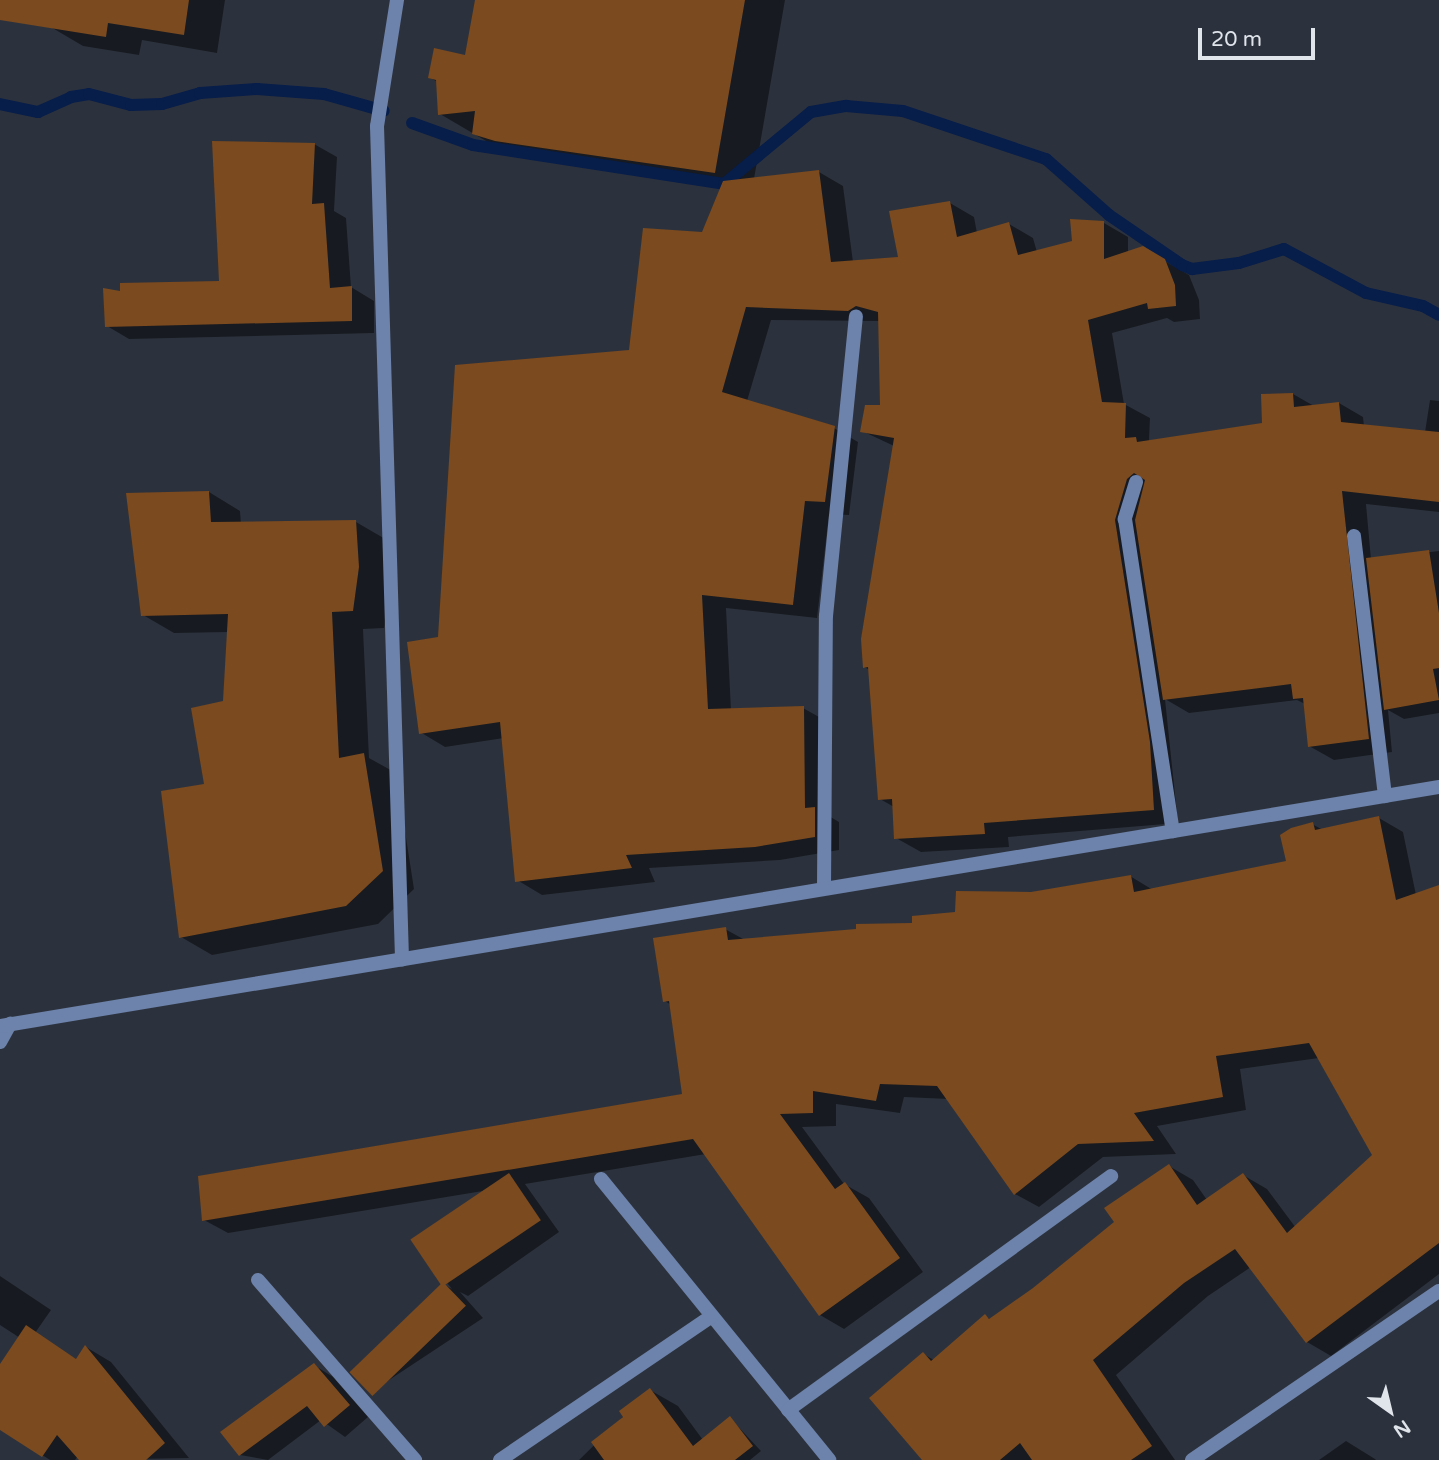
<!DOCTYPE html>
<style>
body{margin:0}
#map{position:relative;width:1439px;height:1460px;overflow:hidden;background:#2c323d;font-family:"Varela Round",sans-serif}
div>[style]{position:absolute}
.shadow>*{inset:0;background:#0007}
.stream>*{height:12px;margin:-6px;padding:0 6px;transform-origin:6px;border-radius:6px;background:#071d4a}
.building>*{inset:0;background:#7b4a1e;transform-origin:0 0}
.minor>*{height:14px;margin:-7px;padding:0 7px;transform-origin:7px;border-radius:7px;background:#6d83ab}
.tertiary>*{height:14px;margin:-7px;padding:0 7px;transform-origin:7px;border-radius:7px;background:#6d83ab}
span{translate:-50% -50%;white-space:nowrap;text-align:center;line-height:1.15;-webkit-text-stroke:6px #2c323d;paint-order:stroke}
.north{position:absolute;left:1355px;top:1376px;width:70px;height:70px;-webkit-text-stroke:5px #2c323d;paint-order:stroke;rotate:146deg;font-size:19px;font-weight:700;line-height:28px;text-align:center;color:#e0e4eb}
.north::after{content:'';display:block;margin:auto;width:24px;height:32px;background:#e0e4eb;clip-path:polygon(50% 0,100% 100%,50% 72%,0 100%)}
.scale{position:absolute;left:1198px;top:28px;width:117px;height:32px;box-sizing:border-box;border:4px solid #e0e4eb;border-top:0;padding-left:9px;font-size:21px;line-height:24px;white-space:nowrap;color:#e0e4eb;-webkit-text-stroke:5px #2c323d;paint-order:stroke}
</style>
<div id="map">
<div class="shadow">
<i style="clip-path:polygon(30px 0,225px 0,217px 53px,142px 40px,139px 55px,83px 46px,49px 26px)"></i>
<i style="clip-path:polygon(476px 0,785px 0,754px 179px,819px 172px,843px 186px,853px 262px,900px 258px,950px 203px,974px 217px,977px 233px,1009px 224px,1033px 238px,1037px 252px,1074px 242px,1104px 223px,1128px 237px,1128px 253px,1142px 248px,1189px 275px,1199px 300px,1200px 319px,1174px 322px,1167px 318px,1112px 333px,1124px 404px,1150px 418px,1149px 441px,1264px 424px,1293px 394px,1314px 406px,1339px 403px,1363px 417px,1364px 426px,1425px 432px,1430px 400px,1439px 401px,1439px 512px,1366px 504px,1371px 559px,1439px 551px,1439px 713px,1404px 719px,1388px 710px,1392px 752px,1334px 760px,1309px 746px,1305px 704px,1297px 700px,1189px 713px,1165px 699px,1178px 823px,1008px 837px,1009px 847px,921px 852px,896px 838px,894px 807px,880px 799px,870px 670px,864px 667px,894px 446px,862px 431px,882px 407px,880px 321px,771px 320px,747px 401px,834px 428px,858px 442px,849px 515px,829px 514px,817px 618px,726px 608px,731px 710px,803px 708px,828px 722px,829px 816px,839px 822px,839px 850px,780px 860px,649px 868px,655px 882px,542px 895px,517px 880px,504px 738px,445px 747px,420px 732px,440px 639px,631px 352px,703px 234px,722px 188px,510px 155px,440px 114px,438px 82px,430px 78px,466px 58px)"></i>
<i style="clip-path:polygon(314px 144px,337px 157px,334px 211px,346px 218px,351px 287px,374px 301px,374px 333px,129px 339px,107px 326px,122px 294px,220px 283px)"></i>
<i style="clip-path:polygon(209px 492px,240px 511px,241px 524px,356px 522px,387px 540px,390px 586px,384px 628px,363px 629px,369px 758px,396px 773px,414px 889px,378px 924px,212px 955px,181px 937px,224px 702px,229px 632px,174px 633px,143px 615px)"></i>
<i style="clip-path:polygon(1379px 818px,1403px 832px,1416px 895px,1439px 888px,1439px 1274px,1331px 1356px,1307px 1342px,1251px 1267px,1208px 1296px,1116px 1375px,1175px 1460px,924px 1460px,923px 1354px,934px 1360px,985px 1316px,991px 1320px,1034px 1289px,1116px 1222px,1169px 1166px,1193px 1180px,1207px 1200px,1243px 1175px,1267px 1189px,1296px 1228px,1374px 1155px,1319px 1058px,1240px 1069px,1246px 1110px,1157px 1126px,1176px 1154px,1103px 1157px,1039px 1207px,1015px 1194px,948px 1099px,904px 1097px,900px 1113px,836px 1104px,836px 1126px,802px 1127px,844px 1184px,869px 1198px,923px 1272px,844px 1329px,820px 1315px,706px 1154px,525px 1184px,559px 1232px,468px 1296px,460px 1292px,483px 1318px,377px 1388px,357px 1377px,443px 1284px,452px 1289px,415px 1243px,489px 1190px,228px 1233px,204px 1220px,684px 1096px,671px 1005px,665px 1001px,725px 929px,745px 940px,914px 925px,1031px 893px,1130px 876px,1153px 890px,1288px 862px,1312px 824px,1323px 830px)"></i>
<i style="clip-path:polygon(0 1276px,51px 1310px,35px 1333px,77px 1360px,86px 1347px,111px 1362px,189px 1458px,82px 1460px,78px 1456px,75px 1460px,50px 1460px,0 1428px,0 1368px,20px 1338px,0 1325px)"></i>
<i style="clip-path:polygon(314px 1365px,333px 1377px,368px 1417px,345px 1437px,321px 1420px,268px 1460px,240px 1455px,222px 1433px)"></i>
<i style="clip-path:polygon(650px 1390px,678px 1406px,703px 1440px,730px 1418px,761px 1451px,750px 1460px,579px 1460px)"></i>
<i style="clip-path:polygon(1346px 1441px,1375px 1459px,1376px 1460px,1319px 1460px)"></i>
</div>
<div class="stream">
<i style="left:0;top:104px;width:39px;rotate:12deg"></i>
<i style="left:38px;top:112px;width:36px;rotate:-24deg"></i>
<i style="left:71px;top:97px;width:18px;rotate:-9deg"></i>
<i style="left:89px;top:94px;width:43px;rotate:14.7deg"></i>
<i style="left:131px;top:105px;width:31px;rotate:-2deg"></i>
<i style="left:162px;top:104px;width:40px;rotate:-16deg"></i>
<i style="left:200px;top:93px;width:57px;rotate:-4deg"></i>
<i style="left:257px;top:89px;width:67px;rotate:4.3deg"></i>
<i style="left:324px;top:94px;width:62px;rotate:15.8deg"></i>
<i style="left:412px;top:123px;width:65px;rotate:19.8deg"></i>
<i style="left:473px;top:145px;width:254px;rotate:8.8deg"></i>
<i style="left:724px;top:184px;width:113px;rotate:-39.6deg"></i>
<i style="left:811px;top:112px;width:36px;rotate:-10deg"></i>
<i style="left:846px;top:106px;width:57px;rotate:5deg"></i>
<i style="left:903px;top:111px;width:151px;rotate:18.6deg"></i>
<i style="left:1046px;top:159px;width:84px;rotate:41.6deg"></i>
<i style="left:1109px;top:215px;width:88px;rotate:34.4deg"></i>
<i style="left:1182px;top:265px;width:11px;rotate:22deg"></i>
<i style="left:1192px;top:269px;width:47px;rotate:-7.3deg"></i>
<i style="left:1239px;top:263px;width:47px;rotate:-17.3deg"></i>
<i style="left:1284px;top:249px;width:93px;rotate:28.2deg"></i>
<i style="left:1366px;top:293px;width:58px;rotate:12.8deg"></i>
<i style="left:1423px;top:306px;width:18px;rotate:29deg"></i>
</div>
<div class="building">
<i style="clip-path:polygon(0 0,189px 0,184px 35px,108px 23px,106px 37px,0 20px)"></i>
<i style="clip-path:polygon(475px 0,745px 0,715px 173px,495px 141px,472px 134px,475px 111px,438px 115px,436px 80px,428px 78px,434px 48px,465px 55px)"></i>
<i style="clip-path:polygon(212px 141px,315px 143px,312px 204px,324px 203px,330px 288px,352px 286px,352px 321px,105px 327px,103px 288px,120px 291px,120px 283px,219px 281px)"></i>
<i style="clip-path:polygon(819px 170px,831px 262px,898px 257px,889px 211px,950px 201px,957px 237px,1009px 222px,1018px 255px,1072px 241px,1070px 219px,1104px 221px,1104px 259px,1143px 246px,1165px 259px,1175px 285px,1176px 306px,1148px 309px,1147px 303px,1088px 320px,1102px 402px,1126px 403px,1125px 438px,1136px 437px,1137px 442px,1262px 423px,1261px 394px,1293px 393px,1294px 407px,1339px 402px,1341px 422px,1439px 432px,1439px 502px,1342px 491px,1369px 739px,1308px 747px,1303px 698px,1293px 699px,1291px 684px,1163px 700px,1135px 520px,1145px 480px,1134px 473px,1127px 479px,1115px 520px,1150px 742px,1154px 810px,984px 823px,985px 834px,894px 839px,892px 799px,878px 800px,868px 667px,863px 668px,861px 639px,894px 438px,860px 432px,865px 405px,880px 405px,878px 312px,856px 306px,848px 311px,746px 307px,722px 392px,835px 426px,825px 502px,805px 501px,793px 605px,702px 595px,708px 709px,804px 706px,805px 808px,815px 807px,815px 837px,755px 847px,626px 855px,632px 868px,515px 882px,500px 722px,419px 734px,407px 642px,438px 637px,455px 365px,629px 350px,643px 228px,702px 232px,723px 181px)"></i>
<i style="clip-path:polygon(209px 491px,211px 522px,356px 520px,359px 567px,353px 611px,332px 612px,339px 758px,364px 753px,383px 871px,346px 906px,179px 938px,161px 791px,204px 784px,191px 708px,223px 701px,228px 614px,141px 616px,126px 493px)"></i>
<i style="clip-path:polygon(1429px 550px,1439px 613px,1439px 668px,1433px 669px,1439px 700px,1384px 710px,1366px 558px)"></i>
<i style="clip-path:polygon(1379px 816px,1396px 900px,1439px 885px,1439px 1243px,1306px 1343px,1235px 1249px,1184px 1283px,1093px 1360px,1152px 1446px,1131px 1460px,1032px 1460px,1020px 1443px,1000px 1460px,922px 1460px,869px 1398px,923px 1352px,931px 1361px,985px 1314px,989px 1319px,1033px 1288px,1114px 1222px,1104px 1208px,1169px 1164px,1197px 1205px,1243px 1173px,1287px 1233px,1372px 1155px,1309px 1043px,1216px 1056px,1223px 1097px,1134px 1113px,1154px 1141px,1078px 1144px,1014px 1195px,937px 1086px,880px 1084px,876px 1101px,813px 1091px,813px 1113px,780px 1114px,835px 1189px,845px 1182px,900px 1258px,819px 1316px,693px 1139px,202px 1221px,198px 1176px,682px 1094px,669px 1001px,663px 1002px,653px 938px,726px 927px,728px 940px,856px 929px,856px 924px,912px 923px,912px 916px,955px 912px,956px 891px,1031px 892px,1131px 875px,1134px 892px,1286px 861px,1280px 835px,1291px 828px,1313px 822px,1315px 830px)"></i>
<i style="left:509px;top:1173px;width:57px;height:119px;rotate:56deg"></i>
<i style="left:443px;top:1282px;width:33px;height:130px;rotate:46deg"></i>
<i style="clip-path:polygon(26px 1325px,76px 1359px,85px 1345px,165px 1443px,146px 1460px,79px 1460px,57px 1435px,42px 1457px,0 1430px,0 1364px)"></i>
<i style="clip-path:polygon(314px 1363px,350px 1405px,324px 1427px,307px 1406px,239px 1456px,220px 1432px)"></i>
<i style="clip-path:polygon(650px 1388px,693px 1446px,730px 1416px,753px 1446px,735px 1460px,604px 1460px,591px 1442px,623px 1417px,619px 1411px)"></i>
</div>
<div class="minor">
<i style="left:397px;top:0;width:128px;rotate:99deg"></i>
<i style="left:377px;top:126px;width:834px;rotate:88.28deg"></i>
<i style="left:1136px;top:482px;width:39px;rotate:107deg"></i>
<i style="left:1125px;top:519px;width:316px;rotate:81.3deg"></i>
<i style="left:1354px;top:536px;width:262px;rotate:83.2deg"></i>
<i style="left:824px;top:887px;width:271px;rotate:-89.6deg"></i>
<i style="left:826px;top:616px;width:301px;rotate:-84.3deg"></i>
<i style="left:0;top:1042px;width:21px;rotate:-61deg"></i>
<i style="left:601px;top:1179px;width:362px;rotate:50.9deg"></i>
<i style="left:258px;top:1280px;width:239px;rotate:48.9deg"></i>
<i style="left:788px;top:1410px;width:399px;rotate:-35.9deg"></i>
<i style="left:500px;top:1460px;width:256px;rotate:-34.2deg"></i>
<i style="left:1192px;top:1460px;width:299px;rotate:-34.4deg"></i>
</div>
<div class="tertiary">
<i style="left:0;top:1026px;width:1459px;rotate:-9.43deg"></i>
</div>
<div class="north">N</div>
<div class="scale">20 m</div>
</div>
